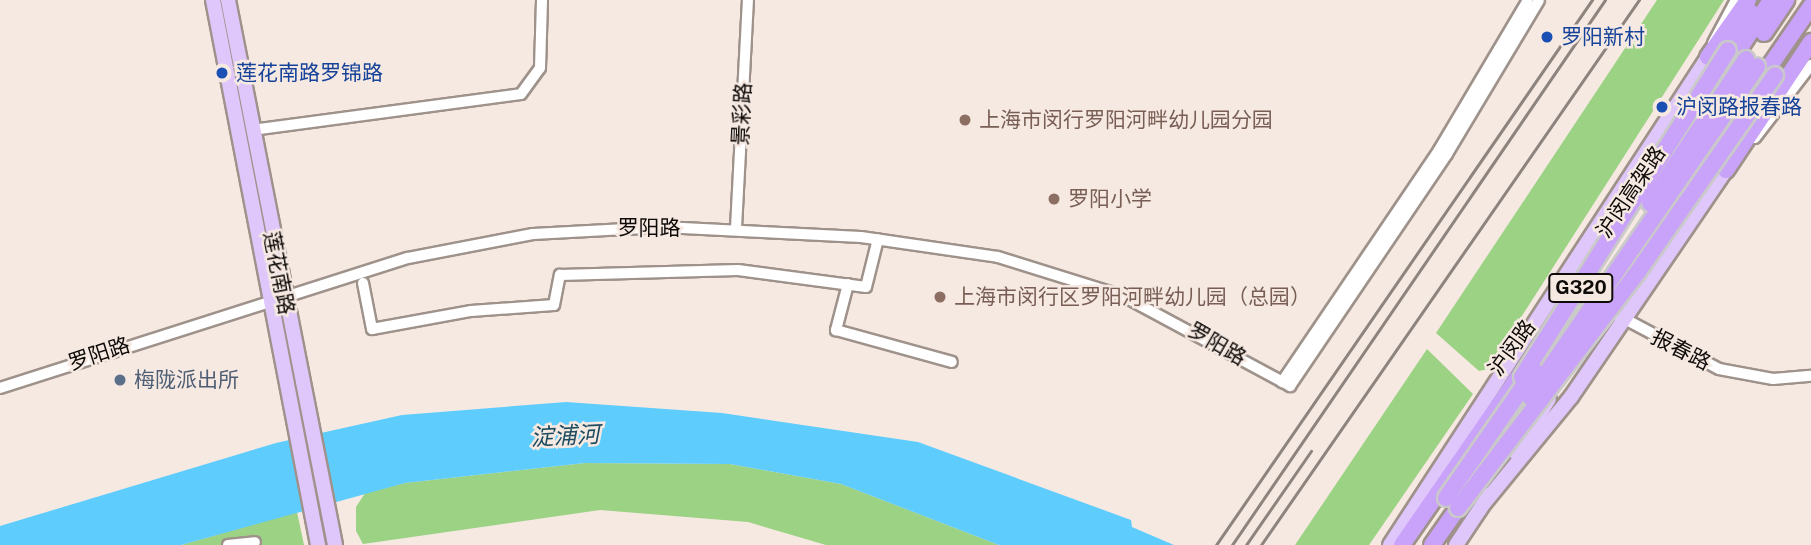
<!DOCTYPE html>
<meta charset="utf-8">
<style>
body{margin:0}
#map{position:relative;width:1811px;height:545px;overflow:hidden;background:#f6e9e2;font-family:"Public Sans","Noto Sans SC",sans-serif}
div>[style]{position:absolute}
.green>*{inset:0;background:#9bd283}
.water>*{inset:0;background:#5ecdfd}
.roads{filter:drop-shadow(2px 0 #9e928b) drop-shadow(-2px 0 #9e928b) drop-shadow(0 2px #9e928b) drop-shadow(0 -2px #9e928b)}
.minor>*{height:10px;margin:-5px;padding:0 5px;transform-origin:5px;border-radius:5px;background:#fff}
.major>*{height:14px;margin:-7px;padding:0 7px;transform-origin:7px;border-radius:7px;background:#dfc7fb}
.highway>*{height:16px;margin:-8px;padding:0 8px;transform-origin:8px;border-radius:8px;background:#c9a2f9}
.rail>*{height:2.5px;margin:-1.25px;padding:0 1.25px;transform-origin:1.25px;border-radius:1.25px;background:#8d847f}
.bridges{filter:drop-shadow(2px 0 #cac9c9) drop-shadow(-2px 0 #cac9c9) drop-shadow(0 2px #cac9c9) drop-shadow(0 -2px #cac9c9)}
.highway-bridge>*{height:16px;margin:-8px;padding:0 8px;transform-origin:8px;border-radius:8px;background:#c9a2f9}
.dots>*{width:19px;height:19px;translate:-50% -50%;box-sizing:border-box;border:4px solid #f6e9e2;border-radius:50%}
span{translate:-50% -50%;white-space:nowrap;text-align:center;line-height:1.15;-webkit-text-stroke:5px #f6e9e2;paint-order:stroke}
.shield-label span{padding:2px 5px;background:#f6e9e2;border:2px solid;border-radius:5px;-webkit-text-stroke-width:0}
.shield-label{font-size:19px;color:#0e0a08;font-weight:700}
.transit-label{font-size:21px;color:#164399}
.left{translate:0 -50%;text-align:left}
.street-label{font-size:21px;color:#0e0a08}
.education-label{font-size:21px;color:#785e54}
.service-label{font-size:21px;color:#4e5e75}
.water-label{font-size:23px;color:#1c4b5f;font-style:italic}
</style>
<div id="map">
<div class="green">
<i style="clip-path:polygon(1657px 0,1724px 0,1488px 369px,1479px 371px,1436px 333px)"></i>
<i style="clip-path:polygon(1427px 349px,1473px 394px,1369px 545px,1295px 545px)"></i>
<i style="clip-path:polygon(585px 463px,730px 464px,841px 484px,999px 545px,826px 545px,748px 522px,600px 510px,363px 544px,356px 531px,356px 507px,365px 493px,405px 483px)"></i>
<i style="clip-path:polygon(297px 512px,304px 545px,181px 545px)"></i>
</div>
<div class="water">
<i style="clip-path:polygon(566px 402px,722px 413px,918px 442px,1131px 520px,1132px 527px,1174px 545px,999px 545px,841px 484px,730px 464px,585px 463px,405px 483px,181px 545px,0 545px,0 526px,276px 443px,402px 415px)"></i>
</div>
<div class="roads">
<div class="minor">
<i style="left:1713px;top:43px;width:49px;rotate:-61.9deg"></i>
<i style="left:252px;top:130px;width:271px;rotate:-7.6deg"></i>
<i style="left:521px;top:94px;width:32px;rotate:-54deg"></i>
<i style="left:540px;top:68px;width:68px;rotate:-88.3deg"></i>
<i style="left:1755px;top:138px;width:92px;rotate:-52.5deg"></i>
<i style="left:736px;top:228px;width:228px;rotate:-87deg"></i>
<i style="left:363px;top:283px;width:47px;rotate:78.9deg"></i>
<i style="left:372px;top:329px;width:101px;rotate:-10.3deg"></i>
<i style="left:471px;top:311px;width:83px;rotate:-4.1deg"></i>
<i style="left:554px;top:305px;width:31px;rotate:-79deg"></i>
<i style="left:560px;top:275px;width:178px;rotate:-1.6deg"></i>
<i style="left:738px;top:270px;width:129px;rotate:7.6deg"></i>
<i style="left:866px;top:287px;width:49px;rotate:-76deg"></i>
<i style="left:848px;top:284px;width:48px;rotate:104.6deg"></i>
<i style="left:836px;top:330px;width:120px;rotate:15.4deg"></i>
<i style="left:1561px;top:285px;width:179px;rotate:28deg"></i>
<i style="left:1719px;top:369px;width:55px;rotate:10.5deg"></i>
<i style="left:1773px;top:379px;width:38px;rotate:-5deg"></i>
<i style="left:1282px;top:382px;width:280px;rotate:-55.9deg"></i>
<i style="left:1439px;top:150px;width:174px;rotate:-59.3deg"></i>
<i style="left:0;top:388px;width:428px;rotate:-17.7deg"></i>
<i style="left:408px;top:258px;width:127px;rotate:-10.9deg"></i>
<i style="left:533px;top:234px;width:130px;rotate:-3.1deg"></i>
<i style="left:663px;top:227px;width:198px;rotate:2.9deg"></i>
<i style="left:861px;top:237px;width:138px;rotate:8.3deg"></i>
<i style="left:998px;top:257px;width:131px;rotate:17.3deg"></i>
<i style="left:1123px;top:296px;width:190px;rotate:28.3deg"></i>
<i style="left:1290px;top:386px;width:280px;rotate:-55.9deg"></i>
<i style="left:1447px;top:154px;width:179px;rotate:-59.1deg"></i>
<i style="left:228px;top:545px;width:27px;rotate:-6deg"></i>
</div>
<div class="major">
<i style="left:213px;top:0;width:555px;rotate:79.09deg"></i>
<i style="left:228px;top:0;width:555px;rotate:78.89deg"></i>
<i style="left:1516px;top:453px;width:63px;rotate:-58.6deg"></i>
<i style="left:1485px;top:502px;width:136px;rotate:-50.7deg"></i>
<i style="left:1571px;top:397px;width:275px;rotate:-55.7deg"></i>
<i style="left:1390px;top:545px;width:582px;rotate:-56.91deg"></i>
<i style="left:1456px;top:545px;width:61px;rotate:-56.3deg"></i>
</div>
<div class="highway">
<i style="left:1764px;top:33px;width:40px;rotate:-56deg"></i>
<i style="left:1728px;top:50px;width:44px;rotate:-57deg"></i>
<i style="left:1708px;top:57px;width:70px;rotate:-54.9deg"></i>
<i style="left:1664px;top:166px;width:197px;rotate:-57.2deg"></i>
<i style="left:1726px;top:170px;width:154px;rotate:-56.4deg"></i>
<i style="left:1640px;top:255px;width:302px;rotate:-55.5deg"></i>
<i style="left:1402px;top:545px;width:221px;rotate:-55.3deg"></i>
<i style="left:1432px;top:545px;width:45px;rotate:-54.9deg"></i>
</div>
</div>
<div class="rail">
<i style="left:1216px;top:545px;width:662px;rotate:-55.4deg"></i>
<i style="left:1232px;top:545px;width:660px;rotate:-55.61deg"></i>
<i style="left:1246px;top:545px;width:114px;rotate:-55.3deg"></i>
<i style="left:1261px;top:545px;width:663px;rotate:-55.26deg"></i>
</div>
<div class="bridges">
<div class="highway-bridge">
<i style="left:1650px;top:203px;width:173px;rotate:-56.3deg"></i>
<i style="left:1522px;top:377px;width:386px;rotate:-57.8deg"></i>
<i style="left:1530px;top:397px;width:401px;rotate:-55.5deg"></i>
<i style="left:1446px;top:498px;width:155px;rotate:-55.3deg"></i>
<i style="left:1458px;top:508px;width:295px;rotate:-52.7deg"></i>
<i style="left:1637px;top:273px;width:241px;rotate:-55.1deg"></i>
</div>
</div>
<div class="dots">
<i style="left:1547px;top:37px;background:#1a4fb4"></i>
<i style="left:222px;top:73px;background:#1a4fb4"></i>
<i style="left:1662px;top:107px;background:#1a4fb4"></i>
<i style="left:965px;top:120px;background:#8d6e63"></i>
<i style="left:1054px;top:199px;background:#8d6e63"></i>
<i style="left:940px;top:297px;background:#8d6e63"></i>
<i style="left:120px;top:380px;background:#5c6f8a"></i>
</div>
<div class="shield-label">
<span style="left:1581px;top:288px">G320</span>
</div>
<div class="transit-label">
<span class="left" style="left:1561px;top:37px">罗阳新村</span>
<span class="left" style="left:236px;top:73px">莲花南路罗锦路</span>
<span class="left" style="left:1676px;top:107px">沪闵路报春路</span>
</div>
<div class="street-label">
<span style="left:742px;top:114px;rotate:-87deg">景彩路</span>
<span style="left:1631px;top:192px;rotate:-56deg">沪闵高架路</span>
<span style="left:649px;top:228px">罗阳路</span>
<span style="left:279px;top:273px;rotate:79deg">莲花南路</span>
<span style="left:1217px;top:344px;rotate:30deg">罗阳路</span>
<span style="left:1512px;top:348px;rotate:-54deg">沪闵路</span>
<span style="left:1681px;top:350px;rotate:27deg">报春路</span>
<span style="left:99px;top:354px;rotate:-18deg">罗阳路</span>
</div>
<div class="education-label">
<span class="left" style="left:979px;top:120px">上海市闵行罗阳河畔幼儿园分园</span>
<span class="left" style="left:1068px;top:199px">罗阳小学</span>
<span class="left" style="left:954px;top:297px">上海市闵行区罗阳河畔幼儿园（总园）</span>
</div>
<div class="service-label">
<span class="left" style="left:134px;top:380px">梅陇派出所</span>
</div>
<div class="water-label">
<span style="left:565px;top:436px;rotate:-3deg">淀浦河</span>
</div>
</div>
